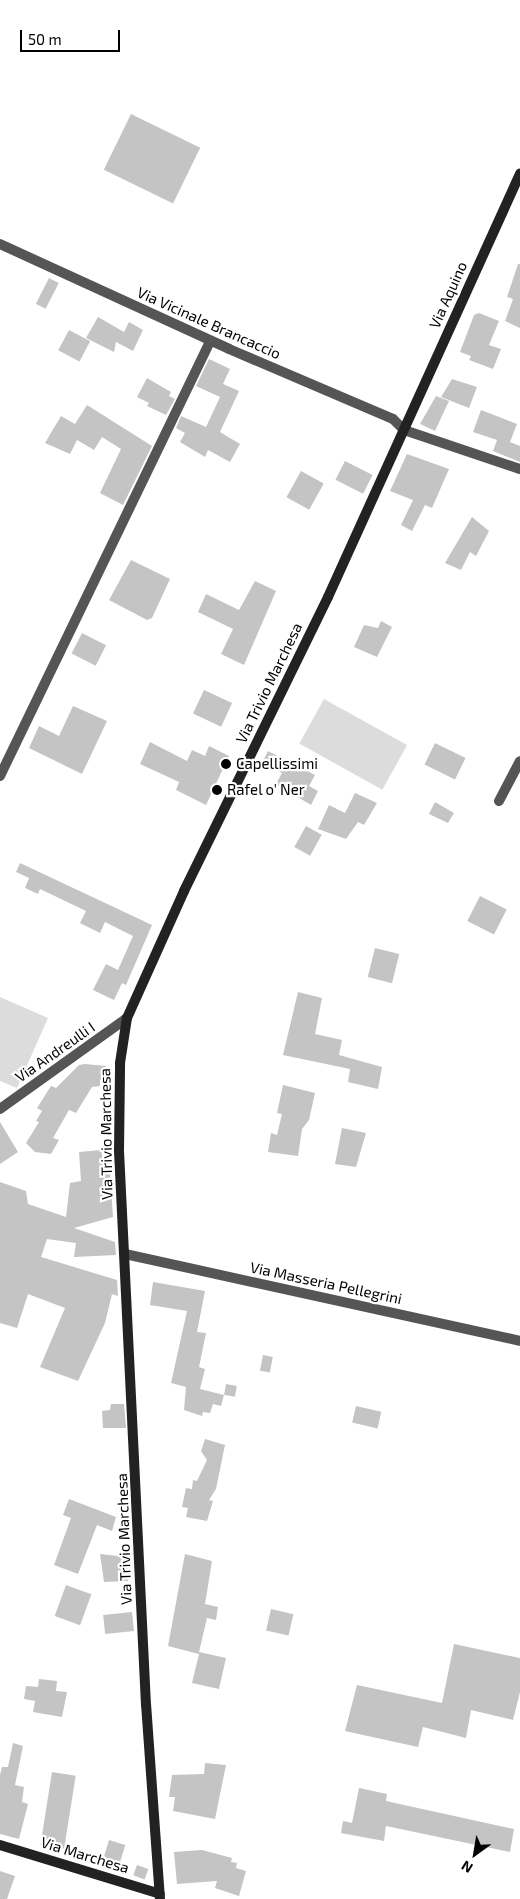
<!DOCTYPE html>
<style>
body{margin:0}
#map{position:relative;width:520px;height:1899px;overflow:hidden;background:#fff;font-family:"Exo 2",sans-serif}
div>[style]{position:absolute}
.green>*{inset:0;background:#dcdcdc;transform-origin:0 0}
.building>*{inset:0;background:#c4c4c4;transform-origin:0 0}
.street>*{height:10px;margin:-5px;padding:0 5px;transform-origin:5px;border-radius:5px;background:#555}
.secondary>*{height:10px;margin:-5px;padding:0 5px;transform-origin:5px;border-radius:5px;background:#222}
.dots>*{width:14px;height:14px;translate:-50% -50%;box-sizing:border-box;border:2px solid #fff;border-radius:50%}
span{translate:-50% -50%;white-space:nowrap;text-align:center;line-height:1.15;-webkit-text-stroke:4.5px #fff;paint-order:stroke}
.street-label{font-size:15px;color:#000}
.poi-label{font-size:15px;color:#000}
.left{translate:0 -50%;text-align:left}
.north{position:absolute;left:450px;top:1829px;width:50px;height:50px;-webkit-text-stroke:4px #fff;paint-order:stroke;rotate:212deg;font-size:14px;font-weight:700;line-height:20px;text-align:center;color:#000}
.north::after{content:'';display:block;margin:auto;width:18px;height:22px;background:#000;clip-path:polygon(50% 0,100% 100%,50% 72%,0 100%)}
.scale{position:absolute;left:20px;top:30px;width:100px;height:22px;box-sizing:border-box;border:2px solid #000;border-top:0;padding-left:6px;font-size:15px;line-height:18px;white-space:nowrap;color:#000;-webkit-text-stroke:4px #fff;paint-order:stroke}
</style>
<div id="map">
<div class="green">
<i style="left:324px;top:699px;width:95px;height:51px;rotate:29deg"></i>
<i style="clip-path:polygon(0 997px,48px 1018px,17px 1088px,0 1081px)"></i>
</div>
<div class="building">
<i style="left:131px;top:114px;width:77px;height:62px;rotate:26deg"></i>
<i style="clip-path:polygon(518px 264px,520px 264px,520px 328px,505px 321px,513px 299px,507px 297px)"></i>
<i style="left:49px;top:278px;width:11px;height:29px;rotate:27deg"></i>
<i style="clip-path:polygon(479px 313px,499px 321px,489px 345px,501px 349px,493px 369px,469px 360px,471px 356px,460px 352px,474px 315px)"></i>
<i style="clip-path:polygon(98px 317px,124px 332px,129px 322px,143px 330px,133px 351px,116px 342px,114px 352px,86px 338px)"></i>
<i style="left:69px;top:330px;width:24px;height:23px;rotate:28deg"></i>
<i style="clip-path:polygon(209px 359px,230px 369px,223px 384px,239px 391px,220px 432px,240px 444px,230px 462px,208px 450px,205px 457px,180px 442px,185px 433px,176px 428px,181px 416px,206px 427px,220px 397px,196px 386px)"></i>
<i style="clip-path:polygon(147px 378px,171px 392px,169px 396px,175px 399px,166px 415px,147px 406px,149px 403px,137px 397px)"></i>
<i style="clip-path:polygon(452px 379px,477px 387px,469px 408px,441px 397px)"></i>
<i style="clip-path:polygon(436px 396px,449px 401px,435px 431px,420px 424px)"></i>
<i style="clip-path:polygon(87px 405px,152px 446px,123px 505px,100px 493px,121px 449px,102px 437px,94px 450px,77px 440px,70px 454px,45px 443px,61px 416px,75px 424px)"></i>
<i style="clip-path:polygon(481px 410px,517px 424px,510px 442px,520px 446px,520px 462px,493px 451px,497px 440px,473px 432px)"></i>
<i style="clip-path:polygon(407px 454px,449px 469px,432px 508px,425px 505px,412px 531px,401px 525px,413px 500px,390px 491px)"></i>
<i style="left:345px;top:461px;width:31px;height:21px;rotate:27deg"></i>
<i style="left:301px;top:471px;width:26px;height:30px;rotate:29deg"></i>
<i style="clip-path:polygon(472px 517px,489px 531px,476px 556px,470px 552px,461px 570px,445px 563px)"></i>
<i style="clip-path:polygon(131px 560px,170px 579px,152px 618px,147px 620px,109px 600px)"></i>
<i style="clip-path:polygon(255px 581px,276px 591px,244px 665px,221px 654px,233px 629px,198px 612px,206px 594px,239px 610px)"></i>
<i style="clip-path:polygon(381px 621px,392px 627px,377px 657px,354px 647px,364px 625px,378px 628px)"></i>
<i style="left:82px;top:633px;width:27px;height:23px;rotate:27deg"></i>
<i style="left:204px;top:690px;width:31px;height:26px;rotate:25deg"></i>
<i style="clip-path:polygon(73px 706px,107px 721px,82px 774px,29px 748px,39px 726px,59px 736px)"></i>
<i style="clip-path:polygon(150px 742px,187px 761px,192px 750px,205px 756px,209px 746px,229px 756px,206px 805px,176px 790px,179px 782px,140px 764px)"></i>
<i style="left:435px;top:743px;width:34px;height:24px;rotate:26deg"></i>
<i style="clip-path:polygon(268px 751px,315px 775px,309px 786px,318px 791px,311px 805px,276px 784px,282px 773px,262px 763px)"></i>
<i style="clip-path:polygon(355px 793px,377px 803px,364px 825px,358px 822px,346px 839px,318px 829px,329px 805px,345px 813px)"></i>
<i style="clip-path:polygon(435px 802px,454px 813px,448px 823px,429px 814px)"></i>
<i style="left:306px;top:826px;width:18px;height:24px;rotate:29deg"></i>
<i style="clip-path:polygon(20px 863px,152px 925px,126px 985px,122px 983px,114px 1000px,93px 990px,106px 964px,118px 970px,133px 936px,105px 922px,100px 933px,80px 923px,86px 911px,40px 889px,38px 894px,25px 888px,29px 878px,16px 872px)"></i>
<i style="left:480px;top:896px;width:30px;height:28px;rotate:27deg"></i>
<i style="left:375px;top:948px;width:25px;height:30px;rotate:14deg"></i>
<i style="clip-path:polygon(298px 992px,322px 998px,315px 1034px,342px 1040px,339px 1055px,382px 1067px,378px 1089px,348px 1082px,350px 1069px,283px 1055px)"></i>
<i style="clip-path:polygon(85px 1064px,106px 1066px,105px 1080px,100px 1080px,100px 1086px,92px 1087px,76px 1113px,69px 1110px,53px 1138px,59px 1140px,51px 1154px,35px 1152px,26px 1143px,39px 1122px,36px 1121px,42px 1111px,37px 1108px,51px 1086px,56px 1088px,79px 1065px)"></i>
<i style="clip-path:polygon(283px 1085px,315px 1093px,309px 1120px,302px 1129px,298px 1156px,268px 1152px,271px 1133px,277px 1135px,282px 1114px,277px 1113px)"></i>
<i style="clip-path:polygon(0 1122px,18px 1152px,0 1164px)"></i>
<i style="clip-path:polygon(342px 1128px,366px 1133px,356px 1167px,335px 1164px)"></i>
<i style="clip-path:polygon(101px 1150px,103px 1159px,109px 1158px,113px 1217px,74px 1228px,115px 1242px,116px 1255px,74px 1257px,76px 1243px,47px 1239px,41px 1257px,117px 1280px,118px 1296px,112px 1294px,105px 1323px,78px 1381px,40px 1367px,65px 1308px,28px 1294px,17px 1328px,0 1323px,0 1182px,26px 1191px,28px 1204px,66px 1217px,70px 1183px,81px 1181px,79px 1152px)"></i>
<i style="clip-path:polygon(153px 1282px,205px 1291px,197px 1332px,206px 1333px,199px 1367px,205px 1369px,200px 1389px,224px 1395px,221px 1406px,213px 1404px,210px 1413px,203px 1412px,202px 1416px,184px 1410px,186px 1387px,171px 1383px,187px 1311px,150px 1305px)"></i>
<i style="left:263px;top:1355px;width:10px;height:16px;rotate:11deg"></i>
<i style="left:226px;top:1384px;width:11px;height:11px;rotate:10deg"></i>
<i style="clip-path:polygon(111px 1404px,124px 1404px,126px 1428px,103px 1428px,102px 1411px,110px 1410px)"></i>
<i style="left:356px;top:1406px;width:26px;height:17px;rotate:13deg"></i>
<i style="clip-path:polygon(205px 1439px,225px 1445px,216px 1489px,209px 1500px,213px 1501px,207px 1521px,186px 1517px,188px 1508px,182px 1507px,186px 1488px,192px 1489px,193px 1480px,197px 1481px,207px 1460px,201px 1451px)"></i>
<i style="clip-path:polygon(69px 1499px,116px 1517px,112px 1531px,97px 1525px,78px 1574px,54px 1565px,71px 1518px,63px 1515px)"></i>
<i style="clip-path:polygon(100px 1554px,127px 1557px,128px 1581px,104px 1582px)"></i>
<i style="clip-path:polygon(185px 1554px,212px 1561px,205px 1604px,218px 1607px,216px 1620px,207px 1618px,199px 1652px,226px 1658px,219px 1689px,192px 1683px,199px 1654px,168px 1646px)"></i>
<i style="left:66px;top:1585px;width:27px;height:33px;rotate:20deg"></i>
<i style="left:271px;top:1609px;width:23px;height:22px;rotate:13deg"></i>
<i style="left:132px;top:1612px;width:19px;height:29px;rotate:84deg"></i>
<i style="clip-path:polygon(454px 1644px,520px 1658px,520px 1692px,513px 1720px,471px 1710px,466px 1738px,423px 1727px,418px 1747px,345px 1731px,357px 1685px,442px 1703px)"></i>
<i style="clip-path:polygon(39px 1679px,57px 1681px,56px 1691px,67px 1692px,62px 1717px,33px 1712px,35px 1701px,24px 1699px,26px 1686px,38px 1687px)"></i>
<i style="clip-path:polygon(13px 1743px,23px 1746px,15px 1785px,24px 1787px,22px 1802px,28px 1804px,19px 1839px,0 1834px,0 1775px,2px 1767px,8px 1767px)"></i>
<i style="clip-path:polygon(205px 1763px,226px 1765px,215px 1819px,173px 1811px,175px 1797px,169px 1797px,172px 1775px,204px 1774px)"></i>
<i style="left:52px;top:1772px;width:24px;height:74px;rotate:9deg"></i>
<i style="clip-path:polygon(359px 1788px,387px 1794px,386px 1801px,514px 1829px,510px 1852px,386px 1826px,384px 1841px,341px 1833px,343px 1821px,352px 1823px)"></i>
<i style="left:109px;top:1840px;width:17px;height:19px;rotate:17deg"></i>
<i style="clip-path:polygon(202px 1850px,232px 1858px,231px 1862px,237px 1863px,236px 1868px,246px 1871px,239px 1896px,215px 1888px,217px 1881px,177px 1884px,174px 1852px)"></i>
<i style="left:137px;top:1865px;width:12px;height:11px;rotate:20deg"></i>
<i style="clip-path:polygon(0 1871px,15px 1876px,7px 1899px,0 1899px)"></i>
</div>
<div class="street">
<i style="left:0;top:244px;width:252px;rotate:24.6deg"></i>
<i style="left:229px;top:349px;width:178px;rotate:23.1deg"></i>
<i style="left:393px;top:419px;width:16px;rotate:45deg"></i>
<i style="left:404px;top:430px;width:122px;rotate:18.6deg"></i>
<i style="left:0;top:776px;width:483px;rotate:-64.2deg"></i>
<i style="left:499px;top:801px;width:45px;rotate:-62.3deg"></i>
<i style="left:0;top:1109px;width:156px;rotate:-35.6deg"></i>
<i style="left:125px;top:1254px;width:404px;rotate:12.4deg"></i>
</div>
<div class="secondary">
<i style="left:0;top:1845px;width:167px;rotate:17deg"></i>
<i style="left:160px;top:1899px;width:195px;rotate:-94.1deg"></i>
<i style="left:146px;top:1705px;width:555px;rotate:-92.79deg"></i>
<i style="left:119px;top:1151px;width:88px;rotate:-89.3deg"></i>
<i style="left:120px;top:1063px;width:46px;rotate:-81.2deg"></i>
<i style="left:127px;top:1018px;width:139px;rotate:-65.8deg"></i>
<i style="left:184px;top:891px;width:327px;rotate:-63.9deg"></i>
<i style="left:328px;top:597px;width:465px;rotate:-65.6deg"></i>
</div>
<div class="dots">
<i style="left:226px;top:764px;background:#000"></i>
<i style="left:217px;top:790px;background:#000"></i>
</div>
<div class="street-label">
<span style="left:448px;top:295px;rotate:-66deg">Via Aquino</span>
<span style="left:209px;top:323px;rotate:24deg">Via Vicinale Brancaccio</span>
<span style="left:269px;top:683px;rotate:-64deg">Via Trivio Marchesa</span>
<span style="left:55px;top:1052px;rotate:-35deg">Via Andreulli I</span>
<span style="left:106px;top:1134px;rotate:-91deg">Via Trivio Marchesa</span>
<span style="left:326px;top:1283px;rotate:12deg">Via Masseria Pellegrini</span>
<span style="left:124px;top:1539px;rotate:-92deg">Via Trivio Marchesa</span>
<span style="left:85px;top:1855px;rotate:17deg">Via Marchesa</span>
</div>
<div class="poi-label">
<span class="left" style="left:236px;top:764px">Capellissimi</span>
<span class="left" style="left:227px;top:790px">Rafel o' Ner</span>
</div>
<div class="north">N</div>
<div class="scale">50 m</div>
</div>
